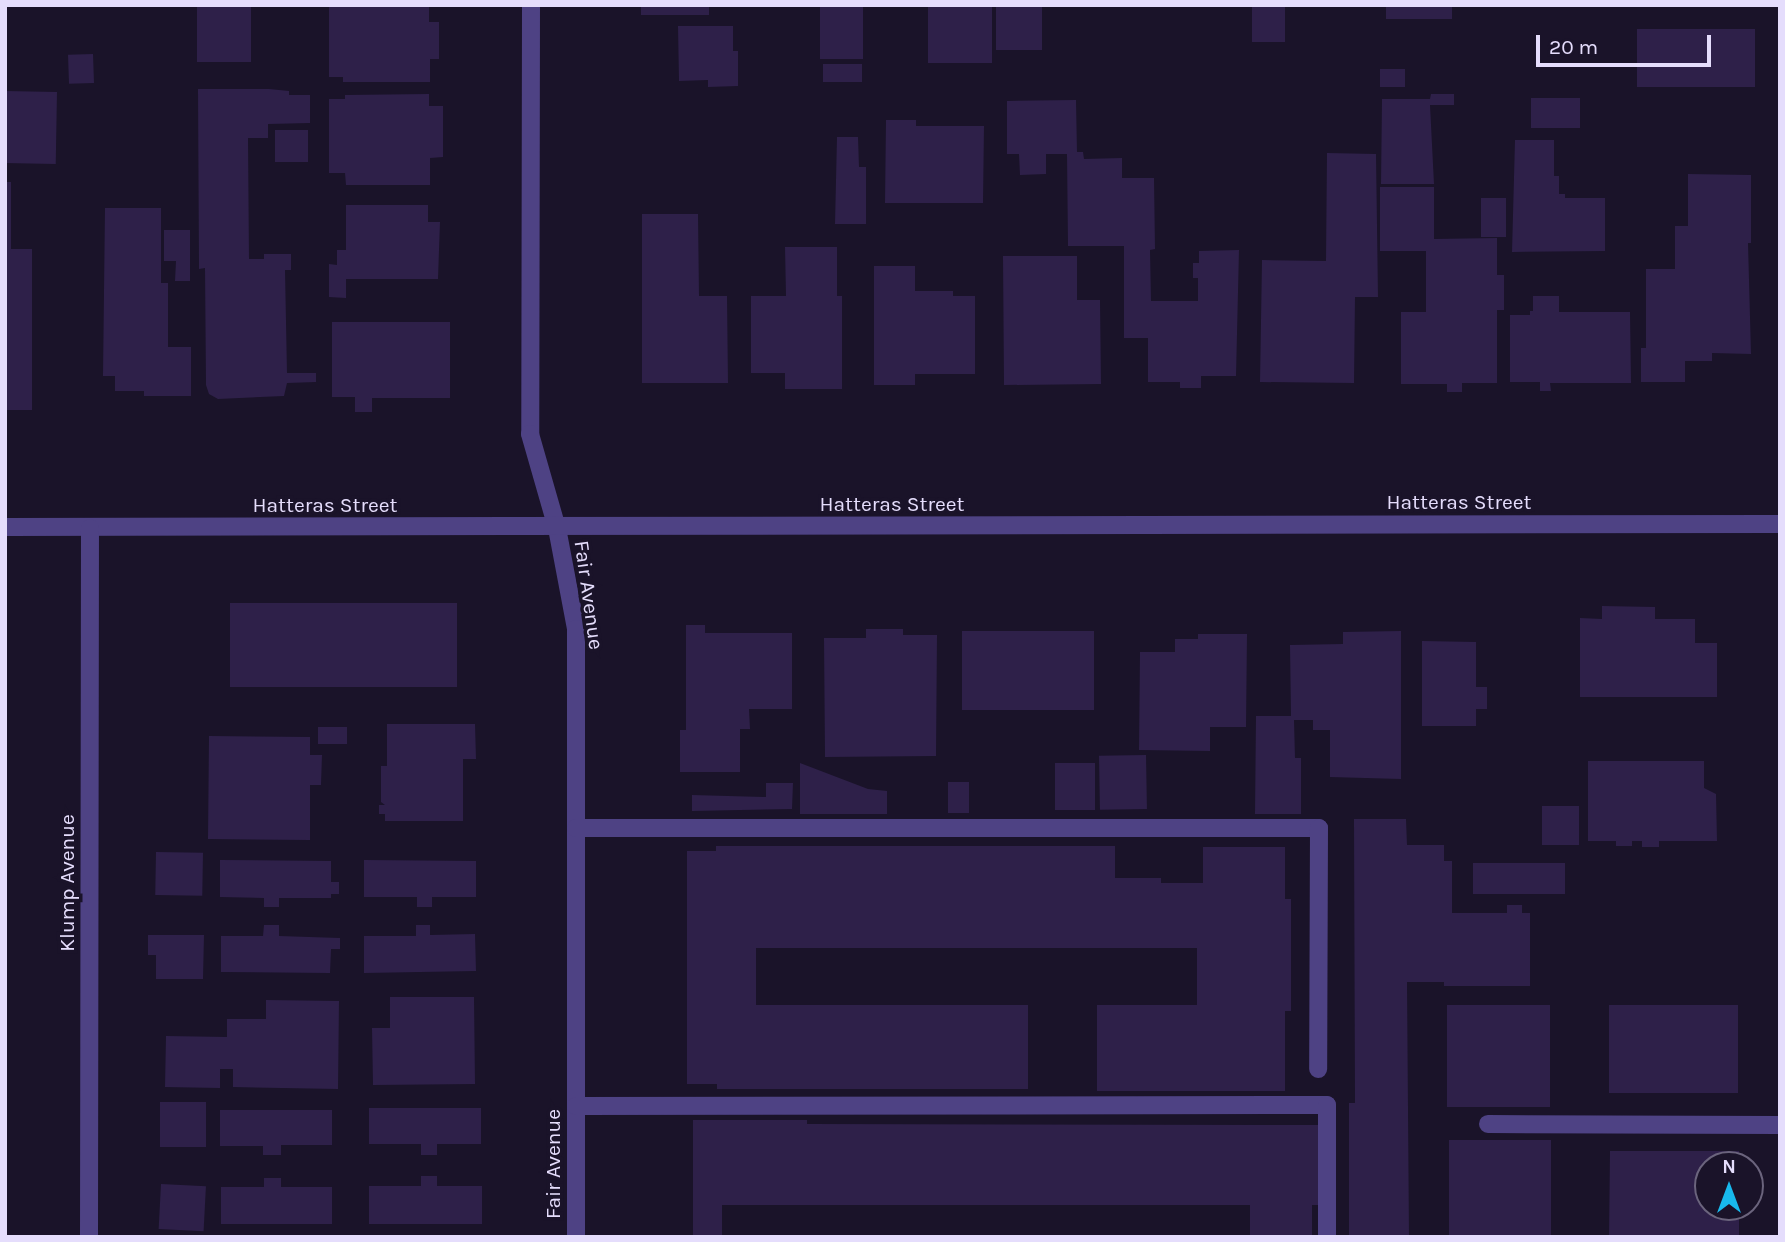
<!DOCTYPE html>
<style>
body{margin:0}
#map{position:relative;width:1785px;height:1242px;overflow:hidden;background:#1a1329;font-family:Karla,sans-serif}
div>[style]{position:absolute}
.building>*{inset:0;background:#2e2049;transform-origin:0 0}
.minor>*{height:18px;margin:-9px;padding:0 9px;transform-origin:9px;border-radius:9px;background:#4e4284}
span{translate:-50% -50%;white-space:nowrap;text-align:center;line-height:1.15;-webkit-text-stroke:7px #1a1329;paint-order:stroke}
.street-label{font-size:21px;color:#e5ddfc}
.frame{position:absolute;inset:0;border:7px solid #e5ddfc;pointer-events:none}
.north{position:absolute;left:1694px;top:1151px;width:70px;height:70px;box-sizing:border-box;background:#1a1329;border:2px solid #6b647d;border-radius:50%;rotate:0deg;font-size:19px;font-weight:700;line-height:28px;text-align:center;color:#e5ddfc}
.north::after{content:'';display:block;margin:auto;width:24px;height:32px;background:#18b9ed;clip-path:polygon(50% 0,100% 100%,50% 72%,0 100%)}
.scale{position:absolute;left:1536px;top:35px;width:175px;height:32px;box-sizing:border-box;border:4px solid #e5ddfc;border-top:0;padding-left:9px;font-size:21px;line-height:24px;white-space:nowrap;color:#e5ddfc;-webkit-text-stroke:5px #1a1329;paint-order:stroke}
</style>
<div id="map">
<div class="building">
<i style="left:197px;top:5px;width:54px;height:57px"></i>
<i style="clip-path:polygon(329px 5px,429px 5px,429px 22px,439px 22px,439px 59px,430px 59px,430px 82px,343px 82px,343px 77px,329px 77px)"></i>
<i style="left:641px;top:5px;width:68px;height:10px"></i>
<i style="left:820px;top:5px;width:43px;height:54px"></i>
<i style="left:928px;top:5px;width:64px;height:58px"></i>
<i style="left:996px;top:5px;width:46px;height:45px"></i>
<i style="left:1252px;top:5px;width:33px;height:37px"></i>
<i style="left:1386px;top:5px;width:66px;height:14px"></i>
<i style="clip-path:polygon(678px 26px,733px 26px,733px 51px,738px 51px,738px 86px,708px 87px,708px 80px,679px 81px)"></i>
<i style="left:1637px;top:29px;width:118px;height:58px"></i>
<i style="left:93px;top:54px;width:29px;height:25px;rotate:88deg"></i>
<i style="left:823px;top:64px;width:39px;height:18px"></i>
<i style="left:1380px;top:69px;width:25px;height:18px"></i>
<i style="clip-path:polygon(198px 89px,269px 89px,289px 91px,289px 95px,310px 95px,310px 123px,268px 124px,268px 138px,248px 138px,249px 259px,264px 259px,264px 254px,291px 254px,291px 270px,285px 270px,287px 373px,316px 373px,316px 382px,287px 383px,284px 396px,218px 399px,209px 394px,206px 385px,205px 268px,199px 269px)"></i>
<i style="left:5px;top:91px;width:52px;height:72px;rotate:1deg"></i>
<i style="clip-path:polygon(429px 94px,429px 106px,443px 106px,443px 157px,430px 158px,430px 185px,346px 185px,345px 173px,329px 173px,329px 99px,345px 99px,345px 95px)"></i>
<i style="clip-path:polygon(1431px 94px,1454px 94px,1454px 105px,1430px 105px,1434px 184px,1381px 184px,1382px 99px,1430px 99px)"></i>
<i style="left:1531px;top:98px;width:49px;height:30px"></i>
<i style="clip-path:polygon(1076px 100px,1077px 152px,1083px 152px,1084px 159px,1122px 158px,1122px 178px,1154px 178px,1155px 249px,1150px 250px,1151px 301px,1198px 301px,1198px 278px,1193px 278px,1193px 263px,1199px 263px,1199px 251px,1239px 250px,1236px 376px,1201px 376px,1201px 388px,1180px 388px,1180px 382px,1148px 382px,1148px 338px,1124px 338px,1124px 246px,1068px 246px,1067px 154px,1046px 154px,1046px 174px,1020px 175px,1019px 154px,1007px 154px,1007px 101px)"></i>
<i style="clip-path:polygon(886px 120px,916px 120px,916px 126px,984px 126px,983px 203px,885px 203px)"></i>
<i style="left:275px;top:130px;width:33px;height:32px"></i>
<i style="clip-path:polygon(837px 137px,858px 137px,859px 167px,866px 167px,866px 224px,835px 224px)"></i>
<i style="clip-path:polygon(1515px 140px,1554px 140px,1554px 176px,1559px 176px,1559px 194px,1565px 194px,1565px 198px,1605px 198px,1605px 251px,1512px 252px)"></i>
<i style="clip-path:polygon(1327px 153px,1376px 154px,1378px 297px,1355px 297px,1354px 383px,1260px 382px,1262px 260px,1326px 261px)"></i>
<i style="clip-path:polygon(1688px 174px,1751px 175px,1751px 243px,1748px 243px,1751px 354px,1712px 353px,1712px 361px,1685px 361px,1685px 382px,1641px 382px,1641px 348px,1646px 348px,1646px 269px,1675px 269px,1675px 226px,1688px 226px)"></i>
<i style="clip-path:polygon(5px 182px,11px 182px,11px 249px,32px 249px,32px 410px,5px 410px)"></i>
<i style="clip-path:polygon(1380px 187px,1434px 187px,1434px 239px,1497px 238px,1497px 275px,1504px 275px,1504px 310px,1497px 310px,1497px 383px,1462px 383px,1462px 392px,1447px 392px,1447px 384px,1401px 384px,1401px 312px,1426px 312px,1426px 251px,1380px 251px)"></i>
<i style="left:1481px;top:198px;width:25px;height:39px"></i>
<i style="clip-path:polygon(346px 205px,428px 205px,428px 222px,440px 222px,438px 279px,346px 279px,346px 298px,329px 297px,329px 264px,337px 265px,337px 250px,346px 250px)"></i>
<i style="clip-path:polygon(105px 208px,161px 208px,161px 283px,168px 283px,168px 347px,191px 347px,191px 396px,144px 396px,144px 391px,115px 391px,115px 376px,103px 376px)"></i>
<i style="clip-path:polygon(642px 214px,698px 214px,699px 296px,727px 296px,728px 383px,642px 383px)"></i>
<i style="clip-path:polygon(164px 230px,190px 230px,190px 281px,175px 281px,176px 261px,164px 261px)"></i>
<i style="clip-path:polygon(785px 247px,837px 247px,837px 296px,842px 296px,842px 389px,785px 389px,785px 373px,751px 373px,751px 296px,786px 296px)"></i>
<i style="clip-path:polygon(1003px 256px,1077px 256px,1077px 300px,1100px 300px,1101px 384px,1004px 385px)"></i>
<i style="clip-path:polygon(874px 266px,915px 266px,915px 291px,953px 291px,953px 296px,975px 296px,975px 374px,915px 374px,915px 385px,874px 385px)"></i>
<i style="clip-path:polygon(1533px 296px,1559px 296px,1559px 312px,1630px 312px,1631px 383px,1550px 383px,1551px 391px,1540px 391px,1540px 382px,1510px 382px,1510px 315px,1530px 315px,1530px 311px,1533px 311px)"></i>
<i style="clip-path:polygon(332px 322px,450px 322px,450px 398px,372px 398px,372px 412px,355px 412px,355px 397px,332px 397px)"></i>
<i style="left:230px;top:603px;width:227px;height:84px"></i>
<i style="clip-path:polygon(1602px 606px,1655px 607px,1655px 619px,1695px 619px,1695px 643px,1717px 643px,1717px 697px,1580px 697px,1580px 618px,1602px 619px)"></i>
<i style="clip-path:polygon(686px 625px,705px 625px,705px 633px,792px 633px,792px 709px,749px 709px,750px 729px,740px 729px,740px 772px,680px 772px,680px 730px,686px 730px)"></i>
<i style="clip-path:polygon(866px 629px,903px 629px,903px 635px,937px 635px,936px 756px,825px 757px,824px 638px,866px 638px)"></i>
<i style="left:962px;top:631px;width:132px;height:79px"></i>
<i style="clip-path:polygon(1401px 631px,1401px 779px,1330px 777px,1330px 730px,1313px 730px,1313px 720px,1294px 720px,1295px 758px,1301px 758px,1301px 814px,1255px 814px,1256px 716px,1291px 716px,1290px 645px,1343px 644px,1343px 632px)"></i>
<i style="clip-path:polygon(1198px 634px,1247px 634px,1246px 727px,1210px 727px,1210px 751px,1139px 750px,1140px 652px,1175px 652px,1175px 639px,1198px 639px)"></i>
<i style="clip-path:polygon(1422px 641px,1476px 642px,1476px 687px,1487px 687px,1487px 709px,1476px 709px,1476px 726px,1422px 726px)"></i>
<i style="clip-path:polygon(387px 724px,475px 724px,476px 759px,463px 759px,463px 821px,385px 821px,385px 814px,379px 814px,379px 805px,385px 805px,381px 802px,381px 766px,387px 766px)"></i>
<i style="left:318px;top:727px;width:29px;height:17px"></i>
<i style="clip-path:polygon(209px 736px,310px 737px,310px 755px,322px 755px,321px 785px,310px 785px,310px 840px,208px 839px)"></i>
<i style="left:1146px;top:755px;width:54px;height:47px;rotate:89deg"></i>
<i style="clip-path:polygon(1588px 761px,1704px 761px,1704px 788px,1716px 794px,1717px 841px,1659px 841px,1659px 847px,1642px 847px,1642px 841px,1632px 841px,1632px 846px,1616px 846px,1616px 841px,1588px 841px)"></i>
<i style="clip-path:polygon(800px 763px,868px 789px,887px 791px,887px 814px,800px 814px)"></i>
<i style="left:1055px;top:763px;width:40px;height:47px"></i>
<i style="left:948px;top:782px;width:21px;height:31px"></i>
<i style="clip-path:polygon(766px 783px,793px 783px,792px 809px,692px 811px,692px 795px,766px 797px)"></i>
<i style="left:1542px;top:806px;width:37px;height:39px"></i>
<i style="clip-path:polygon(1354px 819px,1406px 819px,1407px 845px,1444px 845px,1444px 861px,1452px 861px,1452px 913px,1507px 913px,1507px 905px,1522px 905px,1522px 913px,1530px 913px,1530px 986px,1444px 986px,1444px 982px,1407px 982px,1409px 1237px,1349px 1237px,1349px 1103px,1355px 1103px)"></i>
<i style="clip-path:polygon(716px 846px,1115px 846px,1115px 878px,1161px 878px,1161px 883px,1203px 883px,1203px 847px,1285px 847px,1285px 899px,1291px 899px,1291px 1011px,1285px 1011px,1285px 1091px,1097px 1091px,1097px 1005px,1197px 1005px,1197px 948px,756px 948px,756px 1005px,1028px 1005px,1028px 1089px,717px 1089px,717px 1084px,687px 1084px,687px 851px,716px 851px)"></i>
<i style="left:156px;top:852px;width:47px;height:43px;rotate:1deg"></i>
<i style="clip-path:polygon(220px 860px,331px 861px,331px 882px,339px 882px,339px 894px,331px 894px,331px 898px,279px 898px,279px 907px,264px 907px,264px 898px,220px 897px)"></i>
<i style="clip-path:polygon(364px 860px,476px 861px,476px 897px,432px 897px,432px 907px,417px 907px,417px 897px,364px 897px)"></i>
<i style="left:1473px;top:863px;width:92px;height:31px"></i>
<i style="clip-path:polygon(264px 925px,279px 925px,279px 936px,340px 938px,340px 949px,331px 949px,330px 973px,221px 972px,221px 936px,263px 936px)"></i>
<i style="clip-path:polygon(416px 925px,430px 925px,430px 935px,475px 934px,476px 971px,364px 973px,364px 936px,416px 936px)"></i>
<i style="clip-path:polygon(148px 935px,204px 935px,203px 979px,156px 979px,156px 955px,148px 955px)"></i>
<i style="clip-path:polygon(390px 997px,474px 997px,475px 1084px,373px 1085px,372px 1028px,390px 1028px)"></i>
<i style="clip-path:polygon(266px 1000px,339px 1001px,338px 1089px,233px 1087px,233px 1069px,220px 1069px,220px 1088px,165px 1087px,166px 1036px,227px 1037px,227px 1019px,266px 1019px)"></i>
<i style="left:1447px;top:1005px;width:103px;height:102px"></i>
<i style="left:1609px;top:1005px;width:129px;height:88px"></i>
<i style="left:160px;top:1102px;width:46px;height:45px"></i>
<i style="clip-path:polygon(369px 1108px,481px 1108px,481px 1144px,437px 1144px,437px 1155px,421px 1155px,421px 1144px,369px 1144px)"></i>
<i style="clip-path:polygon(220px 1110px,332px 1110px,332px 1145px,281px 1145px,281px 1155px,263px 1155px,263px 1146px,220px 1146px)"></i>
<i style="clip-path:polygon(693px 1120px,807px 1120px,807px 1124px,1319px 1125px,1319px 1205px,1312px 1205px,1312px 1237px,1250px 1237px,1250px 1205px,722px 1205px,722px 1237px,693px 1237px)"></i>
<i style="left:1449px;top:1140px;width:102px;height:97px"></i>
<i style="clip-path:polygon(1610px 1151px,1739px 1151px,1739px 1165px,1708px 1165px,1708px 1207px,1739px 1207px,1739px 1237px,1609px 1237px)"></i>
<i style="clip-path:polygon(421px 1176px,437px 1176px,437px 1186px,482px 1186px,482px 1224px,369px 1224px,369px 1186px,421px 1186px)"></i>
<i style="clip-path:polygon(264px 1178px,281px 1178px,281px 1187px,332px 1187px,332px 1224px,221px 1224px,221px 1187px,264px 1187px)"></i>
<i style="left:161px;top:1184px;width:45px;height:45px;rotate:3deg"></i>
</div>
<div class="minor">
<i style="left:531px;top:5px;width:429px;rotate:90.1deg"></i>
<i style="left:530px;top:434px;width:98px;rotate:74deg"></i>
<i style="left:557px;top:528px;width:103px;rotate:79.3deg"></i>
<i style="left:576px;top:629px;width:608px;rotate:90deg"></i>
<i style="left:5px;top:527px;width:1775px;rotate:-0.1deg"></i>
<i style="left:576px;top:828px;width:743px"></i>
<i style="left:1319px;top:828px;width:241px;rotate:90.2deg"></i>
<i style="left:576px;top:1106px;width:751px;rotate:-0.08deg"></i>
<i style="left:1327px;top:1105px;width:132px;rotate:90deg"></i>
<i style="left:1488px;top:1124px;width:292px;rotate:0.2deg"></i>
<i style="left:89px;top:1237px;width:709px;rotate:-89.92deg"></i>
</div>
<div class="street-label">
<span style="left:1459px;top:502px">Hatteras Street</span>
<span style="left:892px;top:504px">Hatteras Street</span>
<span style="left:325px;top:505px">Hatteras Street</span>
<span style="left:589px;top:595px;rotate:82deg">Fair Avenue</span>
<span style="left:67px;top:883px;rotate:-90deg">Klump Avenue</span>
<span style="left:553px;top:1164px;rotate:-90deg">Fair Avenue</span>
</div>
<div class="frame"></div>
<div class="north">N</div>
<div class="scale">20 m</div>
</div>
